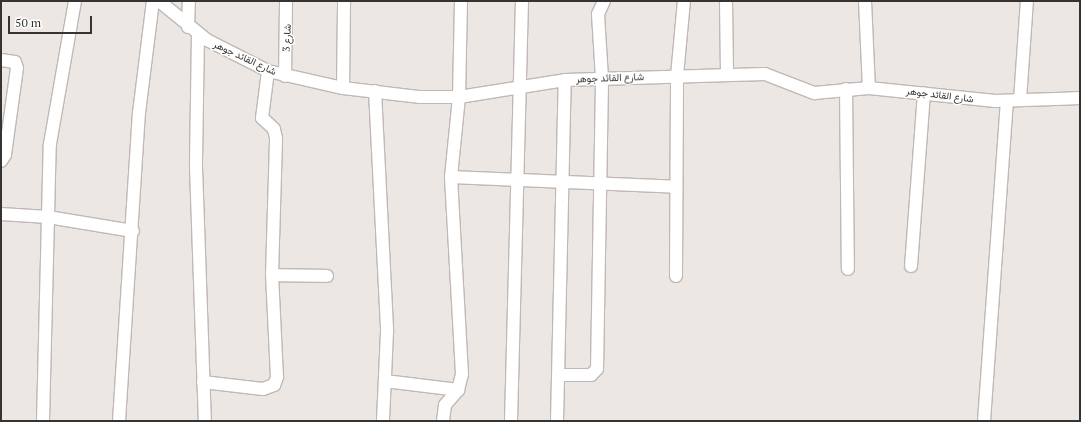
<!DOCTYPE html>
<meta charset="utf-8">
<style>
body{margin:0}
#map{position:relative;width:1081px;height:422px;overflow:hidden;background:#ece7e3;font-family:"PT Serif",Vazirmatn,serif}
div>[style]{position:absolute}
.roads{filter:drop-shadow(1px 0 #beb9b6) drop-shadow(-1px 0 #beb9b6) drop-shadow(0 1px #beb9b6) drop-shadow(0 -1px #beb9b6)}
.minor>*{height:12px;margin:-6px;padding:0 6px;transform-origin:6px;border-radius:6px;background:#fff}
span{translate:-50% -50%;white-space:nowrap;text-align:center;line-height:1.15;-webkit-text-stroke:3px #fff;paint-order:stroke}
.street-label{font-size:10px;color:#363432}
.frame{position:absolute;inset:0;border:2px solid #363432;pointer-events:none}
.scale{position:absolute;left:8px;top:16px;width:84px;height:18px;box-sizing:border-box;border:2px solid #363432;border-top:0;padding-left:5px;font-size:12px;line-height:14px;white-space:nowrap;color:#363432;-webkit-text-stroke:3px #fff;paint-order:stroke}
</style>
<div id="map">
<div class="roads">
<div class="minor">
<i style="left:159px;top:1px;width:62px;rotate:39.1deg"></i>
<i style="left:207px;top:40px;width:68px;rotate:26.9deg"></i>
<i style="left:268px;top:71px;width:77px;rotate:12.8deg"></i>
<i style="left:343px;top:88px;width:78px;rotate:6.7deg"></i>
<i style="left:420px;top:97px;width:39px"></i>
<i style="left:459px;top:97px;width:107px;rotate:-9.1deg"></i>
<i style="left:565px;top:80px;width:200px;rotate:-1.7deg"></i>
<i style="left:765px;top:74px;width:53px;rotate:21.2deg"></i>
<i style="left:814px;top:93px;width:55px;rotate:-5.2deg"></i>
<i style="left:869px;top:88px;width:127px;rotate:5.9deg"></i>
<i style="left:995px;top:101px;width:85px;rotate:-2deg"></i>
<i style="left:726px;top:1px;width:74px;rotate:89.2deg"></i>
<i style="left:865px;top:1px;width:87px;rotate:87.4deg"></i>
<i style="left:188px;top:27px;width:26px;rotate:-88deg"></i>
<i style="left:198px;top:34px;width:133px;rotate:90.9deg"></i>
<i style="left:196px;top:167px;width:254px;rotate:88deg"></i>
<i style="left:1px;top:60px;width:14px;rotate:8deg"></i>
<i style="left:15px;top:62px;width:6px;rotate:72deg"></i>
<i style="left:17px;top:68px;width:88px;rotate:97.9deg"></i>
<i style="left:5px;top:155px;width:7px;rotate:124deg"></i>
<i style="left:285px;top:76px;width:75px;rotate:-89.2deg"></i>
<i style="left:343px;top:88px;width:87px;rotate:-89.3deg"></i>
<i style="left:846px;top:89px;width:180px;rotate:89.4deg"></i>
<i style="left:375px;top:91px;width:241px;rotate:87.1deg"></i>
<i style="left:387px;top:332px;width:89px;rotate:92.6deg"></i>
<i style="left:1020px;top:100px;width:99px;rotate:-86deg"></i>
<i style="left:451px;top:177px;width:225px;rotate:2.5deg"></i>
<i style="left:1px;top:214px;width:47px;rotate:3.7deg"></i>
<i style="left:48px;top:217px;width:86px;rotate:9.4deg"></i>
<i style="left:911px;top:266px;width:173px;rotate:-85.7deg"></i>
<i style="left:272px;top:275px;width:55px;rotate:1deg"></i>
<i style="left:676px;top:276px;width:200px;rotate:-89.7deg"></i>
<i style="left:677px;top:76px;width:75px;rotate:-84.7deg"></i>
<i style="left:560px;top:375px;width:31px"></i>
<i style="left:591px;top:375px;width:8px;rotate:-45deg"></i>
<i style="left:597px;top:369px;width:291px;rotate:-89deg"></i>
<i style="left:602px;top:78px;width:64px;rotate:-93.6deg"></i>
<i style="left:598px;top:14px;width:14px;rotate:-65deg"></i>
<i style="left:385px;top:381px;width:74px;rotate:7deg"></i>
<i style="left:203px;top:382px;width:60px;rotate:6.7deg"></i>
<i style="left:263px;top:389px;width:12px;rotate:-20deg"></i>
<i style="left:274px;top:385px;width:9px;rotate:-69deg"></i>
<i style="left:277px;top:377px;width:102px;rotate:-92.8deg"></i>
<i style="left:272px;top:275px;width:137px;rotate:-88.3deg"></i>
<i style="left:276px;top:138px;width:9px;rotate:-103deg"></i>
<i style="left:274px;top:129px;width:16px;rotate:-137deg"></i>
<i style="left:262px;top:118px;width:47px;rotate:-82.7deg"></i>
<i style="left:43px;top:421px;width:277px;rotate:-88.6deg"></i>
<i style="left:50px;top:144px;width:145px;rotate:-80.1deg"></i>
<i style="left:119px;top:421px;width:309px;rotate:-86.3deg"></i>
<i style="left:139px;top:113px;width:113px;rotate:-82.9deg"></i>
<i style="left:443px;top:421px;width:16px;rotate:-83deg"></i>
<i style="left:445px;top:405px;width:20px;rotate:-49deg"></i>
<i style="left:458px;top:390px;width:16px;rotate:-76deg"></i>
<i style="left:462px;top:374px;width:197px;rotate:-93.2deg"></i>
<i style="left:451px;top:177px;width:80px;rotate:-84.3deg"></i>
<i style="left:459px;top:97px;width:96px;rotate:-88.8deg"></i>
<i style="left:511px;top:421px;width:420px;rotate:-88.5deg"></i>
<i style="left:557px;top:421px;width:341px;rotate:-88.7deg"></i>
<i style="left:984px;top:421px;width:321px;rotate:-85.9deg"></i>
</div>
</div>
<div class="street-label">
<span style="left:287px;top:38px;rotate:-87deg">شارع 3</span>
<span style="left:245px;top:58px;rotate:25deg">شارع القائد جوهر</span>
<span style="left:610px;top:78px;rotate:-2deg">شارع القائد جوهر</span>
<span style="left:940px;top:95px;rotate:7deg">شارع القائد جوهر</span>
</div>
<div class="frame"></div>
<div class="scale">50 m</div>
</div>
